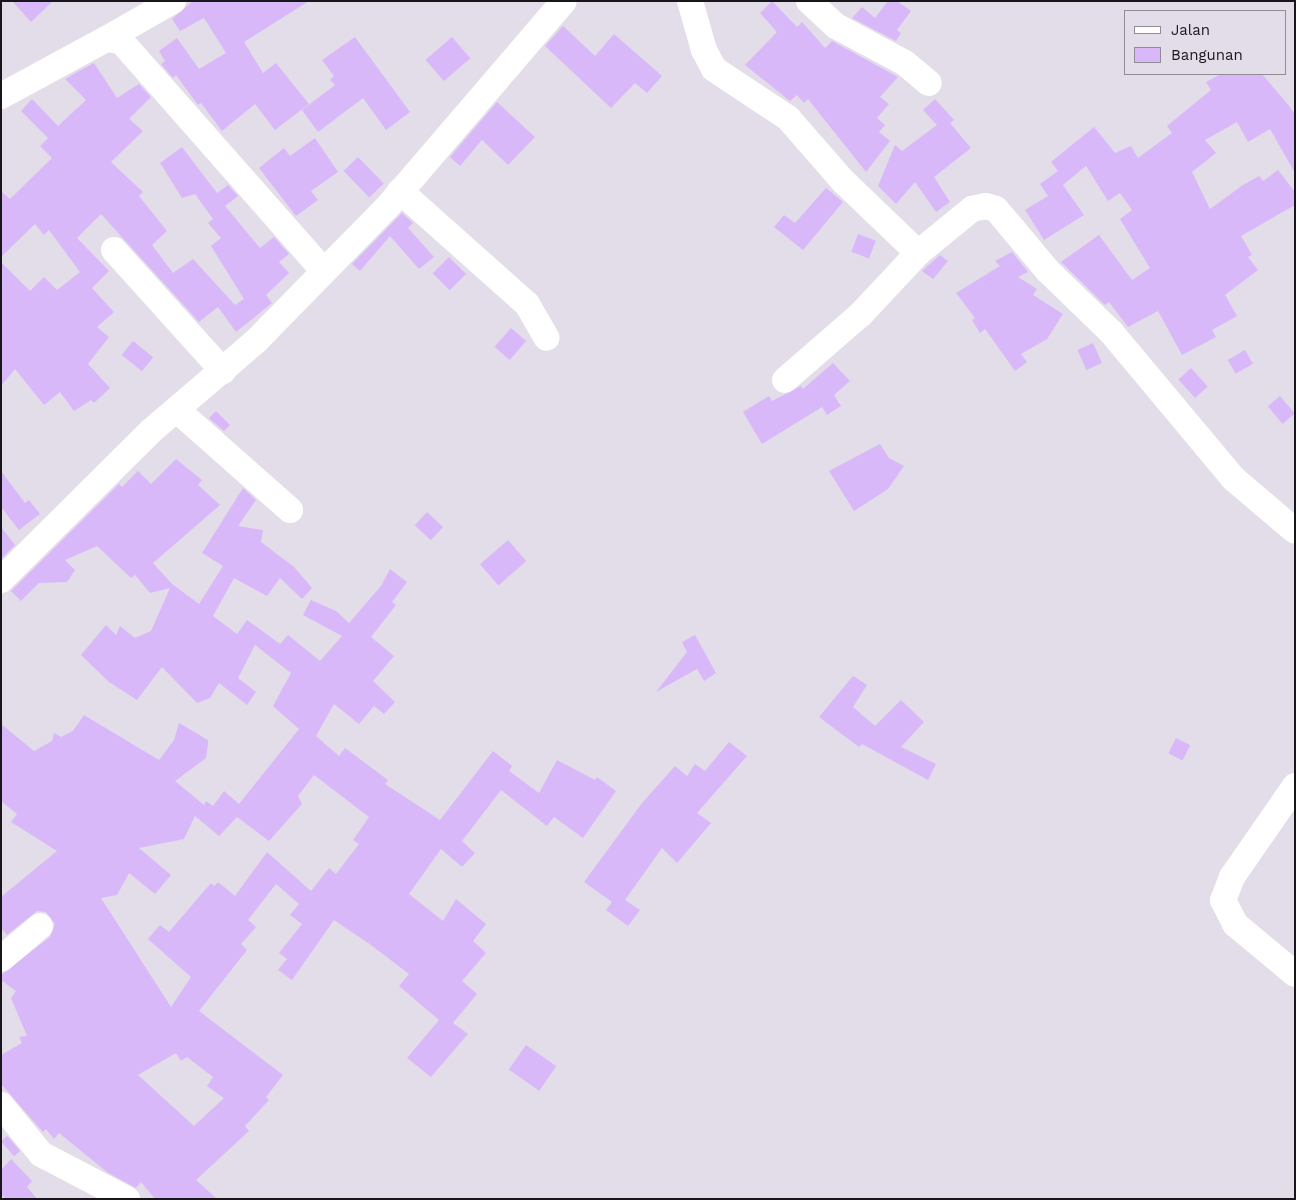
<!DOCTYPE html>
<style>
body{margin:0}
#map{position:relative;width:1296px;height:1200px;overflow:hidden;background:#e2dde8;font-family:"Work Sans",sans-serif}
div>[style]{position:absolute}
.building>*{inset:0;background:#d9b8fa;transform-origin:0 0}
.minor>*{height:26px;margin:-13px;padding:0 13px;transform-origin:13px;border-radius:13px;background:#fff}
span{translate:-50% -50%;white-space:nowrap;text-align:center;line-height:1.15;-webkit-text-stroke:4px #e2dde8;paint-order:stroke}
.frame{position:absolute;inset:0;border:2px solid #18161a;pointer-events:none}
.legend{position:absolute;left:1124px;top:10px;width:162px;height:65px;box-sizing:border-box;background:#e2dde8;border:1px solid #918d96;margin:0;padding:6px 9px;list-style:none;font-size:15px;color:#18161a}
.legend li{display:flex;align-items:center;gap:10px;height:25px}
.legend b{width:25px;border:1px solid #918d96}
</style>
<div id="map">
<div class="building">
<i style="clip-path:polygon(12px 1px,53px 1px,31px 22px)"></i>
<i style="clip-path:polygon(193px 1px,309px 1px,244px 42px,263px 73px,276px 63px,309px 104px,275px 130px,255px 104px,222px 131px,201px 103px,198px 105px,176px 75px,173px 78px,161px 64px,165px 61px,159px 51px,177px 38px,199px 69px,226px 53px,204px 18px,180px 31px,172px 19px)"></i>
<i style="clip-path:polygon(772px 1px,797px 27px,802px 22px,825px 48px,832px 41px,898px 77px,880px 97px,889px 104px,877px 118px,885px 125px,879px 132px,890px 141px,866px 172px,808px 99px,804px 103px,797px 95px,790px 101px,745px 65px,777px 32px,760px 13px)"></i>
<i style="clip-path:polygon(888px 1px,897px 1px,911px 11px,897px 30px,901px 33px,896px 41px,852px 18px,862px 7px,875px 18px)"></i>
<i style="clip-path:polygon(563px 26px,595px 56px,614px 34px,662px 76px,647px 93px,635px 83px,611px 108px,545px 46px)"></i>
<i style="clip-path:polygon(355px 37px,410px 112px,386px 130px,363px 98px,318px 132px,302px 110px,335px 85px,330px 80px,334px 76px,322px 60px)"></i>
<i style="left:452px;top:37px;width:28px;height:35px;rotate:49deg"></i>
<i style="clip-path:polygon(94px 63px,117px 98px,139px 84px,151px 97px,129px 119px,143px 131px,111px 162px,143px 192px,139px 196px,167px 231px,152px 245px,173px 273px,193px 259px,235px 305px,244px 299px,211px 246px,221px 238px,208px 223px,213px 219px,195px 194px,182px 198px,160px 163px,182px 147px,217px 193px,228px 185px,238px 196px,225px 206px,260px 248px,274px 237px,289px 254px,279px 262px,289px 273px,266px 295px,272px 303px,236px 332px,218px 307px,199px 322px,101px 214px,77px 238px,109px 271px,92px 288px,114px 312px,97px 327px,109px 337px,88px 364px,110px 388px,94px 403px,91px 400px,74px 411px,60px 392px,44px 405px,15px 369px,1px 386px,1px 262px,30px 291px,44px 277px,57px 290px,80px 272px,49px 230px,44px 235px,35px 224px,1px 257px,1px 191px,10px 199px,52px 158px,40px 146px,48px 138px,21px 111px,32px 99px,58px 126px,86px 100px,65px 79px)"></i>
<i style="clip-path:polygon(1221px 74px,1262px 74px,1290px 107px,1295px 115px,1295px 173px,1270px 129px,1248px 142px,1237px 122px,1205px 140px,1216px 153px,1192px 172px,1210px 209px,1243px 185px,1259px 176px,1263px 181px,1278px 170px,1295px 192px,1295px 205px,1241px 236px,1252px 255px,1248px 257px,1258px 270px,1225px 295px,1237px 316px,1212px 330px,1216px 337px,1182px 355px,1158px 311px,1128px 327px,1109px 302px,1105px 305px,1061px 262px,1099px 235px,1132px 280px,1150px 268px,1120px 219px,1132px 210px,1120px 193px,1108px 201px,1086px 166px,1063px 185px,1084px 215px,1044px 240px,1025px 210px,1048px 196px,1040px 184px,1058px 171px,1051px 162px,1094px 127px,1115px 153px,1131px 146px,1138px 158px,1172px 133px,1167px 126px,1211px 90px,1206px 82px)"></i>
<i style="clip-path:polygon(935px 99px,954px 120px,950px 123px,971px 148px,934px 177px,950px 202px,936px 212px,915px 182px,896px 204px,878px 186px,895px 145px,902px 151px,937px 125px,923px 110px)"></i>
<i style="clip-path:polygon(497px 102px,535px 137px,508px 165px,482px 140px,460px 166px,450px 157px)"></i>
<i style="clip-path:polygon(315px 138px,338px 172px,311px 191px,318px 200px,296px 216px,259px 168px,284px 148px,290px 156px)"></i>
<i style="left:358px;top:157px;width:37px;height:20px;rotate:46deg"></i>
<i style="clip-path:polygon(826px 188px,843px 202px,803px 250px,774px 227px,784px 215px,795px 223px)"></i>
<i style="clip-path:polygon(402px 213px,413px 223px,408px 228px,434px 257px,419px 269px,390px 236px,360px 271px,352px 264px)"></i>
<i style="left:858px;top:234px;width:19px;height:19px;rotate:21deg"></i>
<i style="clip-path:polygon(1012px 252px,1028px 272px,1018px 277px,1037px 289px,1033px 295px,1063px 314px,1047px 339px,1021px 354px,1027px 362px,1015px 371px,985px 329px,980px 333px,972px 320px,975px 318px,956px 293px,1000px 266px,995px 261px)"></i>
<i style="clip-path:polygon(940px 255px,948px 261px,933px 279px,922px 271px)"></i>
<i style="left:449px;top:257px;width:24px;height:23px;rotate:45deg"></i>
<i style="left:511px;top:328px;width:20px;height:25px;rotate:41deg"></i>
<i style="left:133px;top:341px;width:26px;height:18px;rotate:39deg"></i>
<i style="left:1093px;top:343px;width:22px;height:17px;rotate:66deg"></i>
<i style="left:1245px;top:350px;width:16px;height:20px;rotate:60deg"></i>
<i style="clip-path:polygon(833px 363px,850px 381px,834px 395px,841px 406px,827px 415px,822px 407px,762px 444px,743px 412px,769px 396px,772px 401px,801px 386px,803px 389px)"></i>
<i style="left:1191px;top:368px;width:25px;height:17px;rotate:48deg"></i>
<i style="left:1280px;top:396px;width:23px;height:16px;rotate:50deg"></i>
<i style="clip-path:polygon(216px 411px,230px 425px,224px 431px,209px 418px)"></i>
<i style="clip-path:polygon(880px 444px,889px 458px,904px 466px,888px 489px,854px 511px,829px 471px)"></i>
<i style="clip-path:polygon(evenodd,176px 459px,202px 480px,198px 485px,220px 505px,153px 563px,172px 584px,199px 604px,223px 566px,202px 553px,243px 488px,256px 500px,238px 526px,263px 530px,261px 542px,294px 567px,312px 588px,302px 599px,280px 578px,267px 596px,234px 578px,213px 616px,237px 634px,247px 620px,280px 644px,288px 635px,320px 661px,342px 636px,303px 615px,311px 600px,336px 611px,349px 623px,381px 586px,390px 569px,407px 582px,392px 602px,396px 605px,371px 637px,394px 656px,373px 681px,395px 702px,384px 714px,374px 706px,359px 724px,334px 704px,316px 736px,339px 756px,345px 748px,388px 780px,385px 784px,440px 820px,493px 751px,512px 766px,509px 771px,539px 793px,557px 760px,595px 780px,597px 777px,616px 791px,583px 838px,554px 817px,547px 826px,501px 790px,462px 841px,475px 853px,462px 867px,441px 849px,409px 894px,443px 921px,456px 899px,486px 924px,473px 941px,486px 953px,462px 981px,477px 994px,453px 1023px,468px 1034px,431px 1077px,407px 1058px,439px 1020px,399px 986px,409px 974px,371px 945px,334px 920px,292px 980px,278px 970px,287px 959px,279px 953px,302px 924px,290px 915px,299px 904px,276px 884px,248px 920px,256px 927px,241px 944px,247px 950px,199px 1011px,283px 1075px,266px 1097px,269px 1100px,245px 1126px,249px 1131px,196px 1180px,217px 1199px,155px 1199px,141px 1182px,136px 1188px,107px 1172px,59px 1133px,54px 1139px,46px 1129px,43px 1132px,1px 1084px,1px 1055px,22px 1043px,19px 1037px,27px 1036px,11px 998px,16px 991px,1px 980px,1px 975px,50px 937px,55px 924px,46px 912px,37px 911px,7px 935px,1px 928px,1px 897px,57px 851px,11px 822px,17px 814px,1px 801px,1px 724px,34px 751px,52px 741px,54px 733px,61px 737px,73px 731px,84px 715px,159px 760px,174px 740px,179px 723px,208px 740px,208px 744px,206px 758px,175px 781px,204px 805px,206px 801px,213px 806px,224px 791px,239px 804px,299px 729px,273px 706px,291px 673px,255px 645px,238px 678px,256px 692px,247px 705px,219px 683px,210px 698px,197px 703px,162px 667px,137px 700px,109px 682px,81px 655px,106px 625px,116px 635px,120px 626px,135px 638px,151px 631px,170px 588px,150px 593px,135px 575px,131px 578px,97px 546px,65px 560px,75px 570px,67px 582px,39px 583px,21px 601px,11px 591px,119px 484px,122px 487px,138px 471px,151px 484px,176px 459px,314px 775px,369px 817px,353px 840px,359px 844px,336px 874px,329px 868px,311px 891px,267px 852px,235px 896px,218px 882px,214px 886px,211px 883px,169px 932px,160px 925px,148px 939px,191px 977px,171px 1007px,101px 898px,117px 895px,129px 873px,155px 894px,171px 875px,139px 848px,184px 839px,195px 816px,219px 836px,237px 817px,269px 841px,302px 804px,298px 796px,314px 775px,176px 459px,176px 1053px,181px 1061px,187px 1057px,213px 1077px,207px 1086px,224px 1098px,194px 1126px,138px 1075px,176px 1053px)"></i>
<i style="clip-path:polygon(1px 471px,25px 503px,29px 500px,40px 514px,19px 530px,1px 507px)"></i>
<i style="left:427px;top:512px;width:22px;height:18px;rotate:43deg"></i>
<i style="clip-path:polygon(1px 527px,15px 545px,1px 559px)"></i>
<i style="left:508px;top:540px;width:28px;height:37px;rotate:49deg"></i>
<i style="clip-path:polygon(695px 635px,716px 673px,704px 681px,697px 669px,656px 692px,687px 652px,682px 642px)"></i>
<i style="clip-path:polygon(853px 676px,867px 685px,853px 707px,875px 726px,901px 700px,924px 722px,901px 747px,936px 764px,928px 780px,862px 744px,859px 747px,819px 717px)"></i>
<i style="left:1176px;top:738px;width:16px;height:17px;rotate:27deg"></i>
<i style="clip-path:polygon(729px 742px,747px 756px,697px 813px,711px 823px,677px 863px,662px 848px,625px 900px,640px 910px,628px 926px,606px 910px,612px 902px,584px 882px,642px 803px,675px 766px,687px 776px,695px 764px,705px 771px)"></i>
<i style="left:526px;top:1045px;width:37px;height:30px;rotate:35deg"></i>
<i style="left:7px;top:1136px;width:20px;height:8px;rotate:49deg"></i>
<i style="clip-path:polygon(11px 1159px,32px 1181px,27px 1187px,37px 1199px,6px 1199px,1px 1194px,1px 1170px)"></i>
</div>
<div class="minor">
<i style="left:690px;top:1px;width:51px;rotate:74.1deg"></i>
<i style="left:704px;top:50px;width:21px;rotate:62deg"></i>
<i style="left:714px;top:69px;width:89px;rotate:33.5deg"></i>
<i style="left:788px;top:118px;width:84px;rotate:48.9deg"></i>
<i style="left:843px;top:181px;width:104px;rotate:43.8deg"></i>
<i style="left:918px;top:253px;width:70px;rotate:-39.2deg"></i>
<i style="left:972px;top:209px;width:14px;rotate:-12deg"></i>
<i style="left:986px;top:206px;width:10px;rotate:17deg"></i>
<i style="left:996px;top:209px;width:81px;rotate:50deg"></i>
<i style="left:1048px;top:271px;width:88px;rotate:44.1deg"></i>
<i style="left:1111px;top:332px;width:192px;rotate:50.1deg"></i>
<i style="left:1234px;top:479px;width:80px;rotate:40.4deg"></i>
<i style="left:809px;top:1px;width:37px;rotate:43deg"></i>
<i style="left:836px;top:26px;width:78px;rotate:28.2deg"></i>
<i style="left:905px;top:63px;width:31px;rotate:40deg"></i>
<i style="left:106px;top:39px;width:77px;rotate:-29.6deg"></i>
<i style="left:1px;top:96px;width:119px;rotate:-28.5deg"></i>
<i style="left:106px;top:39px;width:15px;rotate:8deg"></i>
<i style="left:121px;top:41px;width:307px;rotate:48.6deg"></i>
<i style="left:400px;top:191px;width:170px;rotate:41.7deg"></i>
<i style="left:527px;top:304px;width:39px;rotate:60deg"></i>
<i style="left:114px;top:250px;width:163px;rotate:48deg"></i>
<i style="left:785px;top:380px;width:101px;rotate:-41deg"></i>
<i style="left:861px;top:314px;width:83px;rotate:-46.9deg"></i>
<i style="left:177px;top:410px;width:151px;rotate:41.5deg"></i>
<i style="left:1px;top:580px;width:211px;rotate:-44.8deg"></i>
<i style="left:151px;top:431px;width:140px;rotate:-40.6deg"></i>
<i style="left:257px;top:340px;width:190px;rotate:-45.6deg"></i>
<i style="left:390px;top:204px;width:267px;rotate:-49.4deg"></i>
<i style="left:1295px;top:786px;width:111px;rotate:124.7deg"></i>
<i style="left:1232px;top:877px;width:25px;rotate:111deg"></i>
<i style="left:1223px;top:900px;width:27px;rotate:63deg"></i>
<i style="left:1235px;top:924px;width:78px;rotate:39.8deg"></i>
<i style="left:1px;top:959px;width:51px;rotate:-40.2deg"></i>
<i style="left:1px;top:1105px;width:63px;rotate:50.8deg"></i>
<i style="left:41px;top:1154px;width:97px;rotate:27.6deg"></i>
</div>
<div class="frame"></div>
<ul class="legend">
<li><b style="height:6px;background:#fff"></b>Jalan</li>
<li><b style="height:14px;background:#d9b8fa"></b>Bangunan</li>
</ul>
</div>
